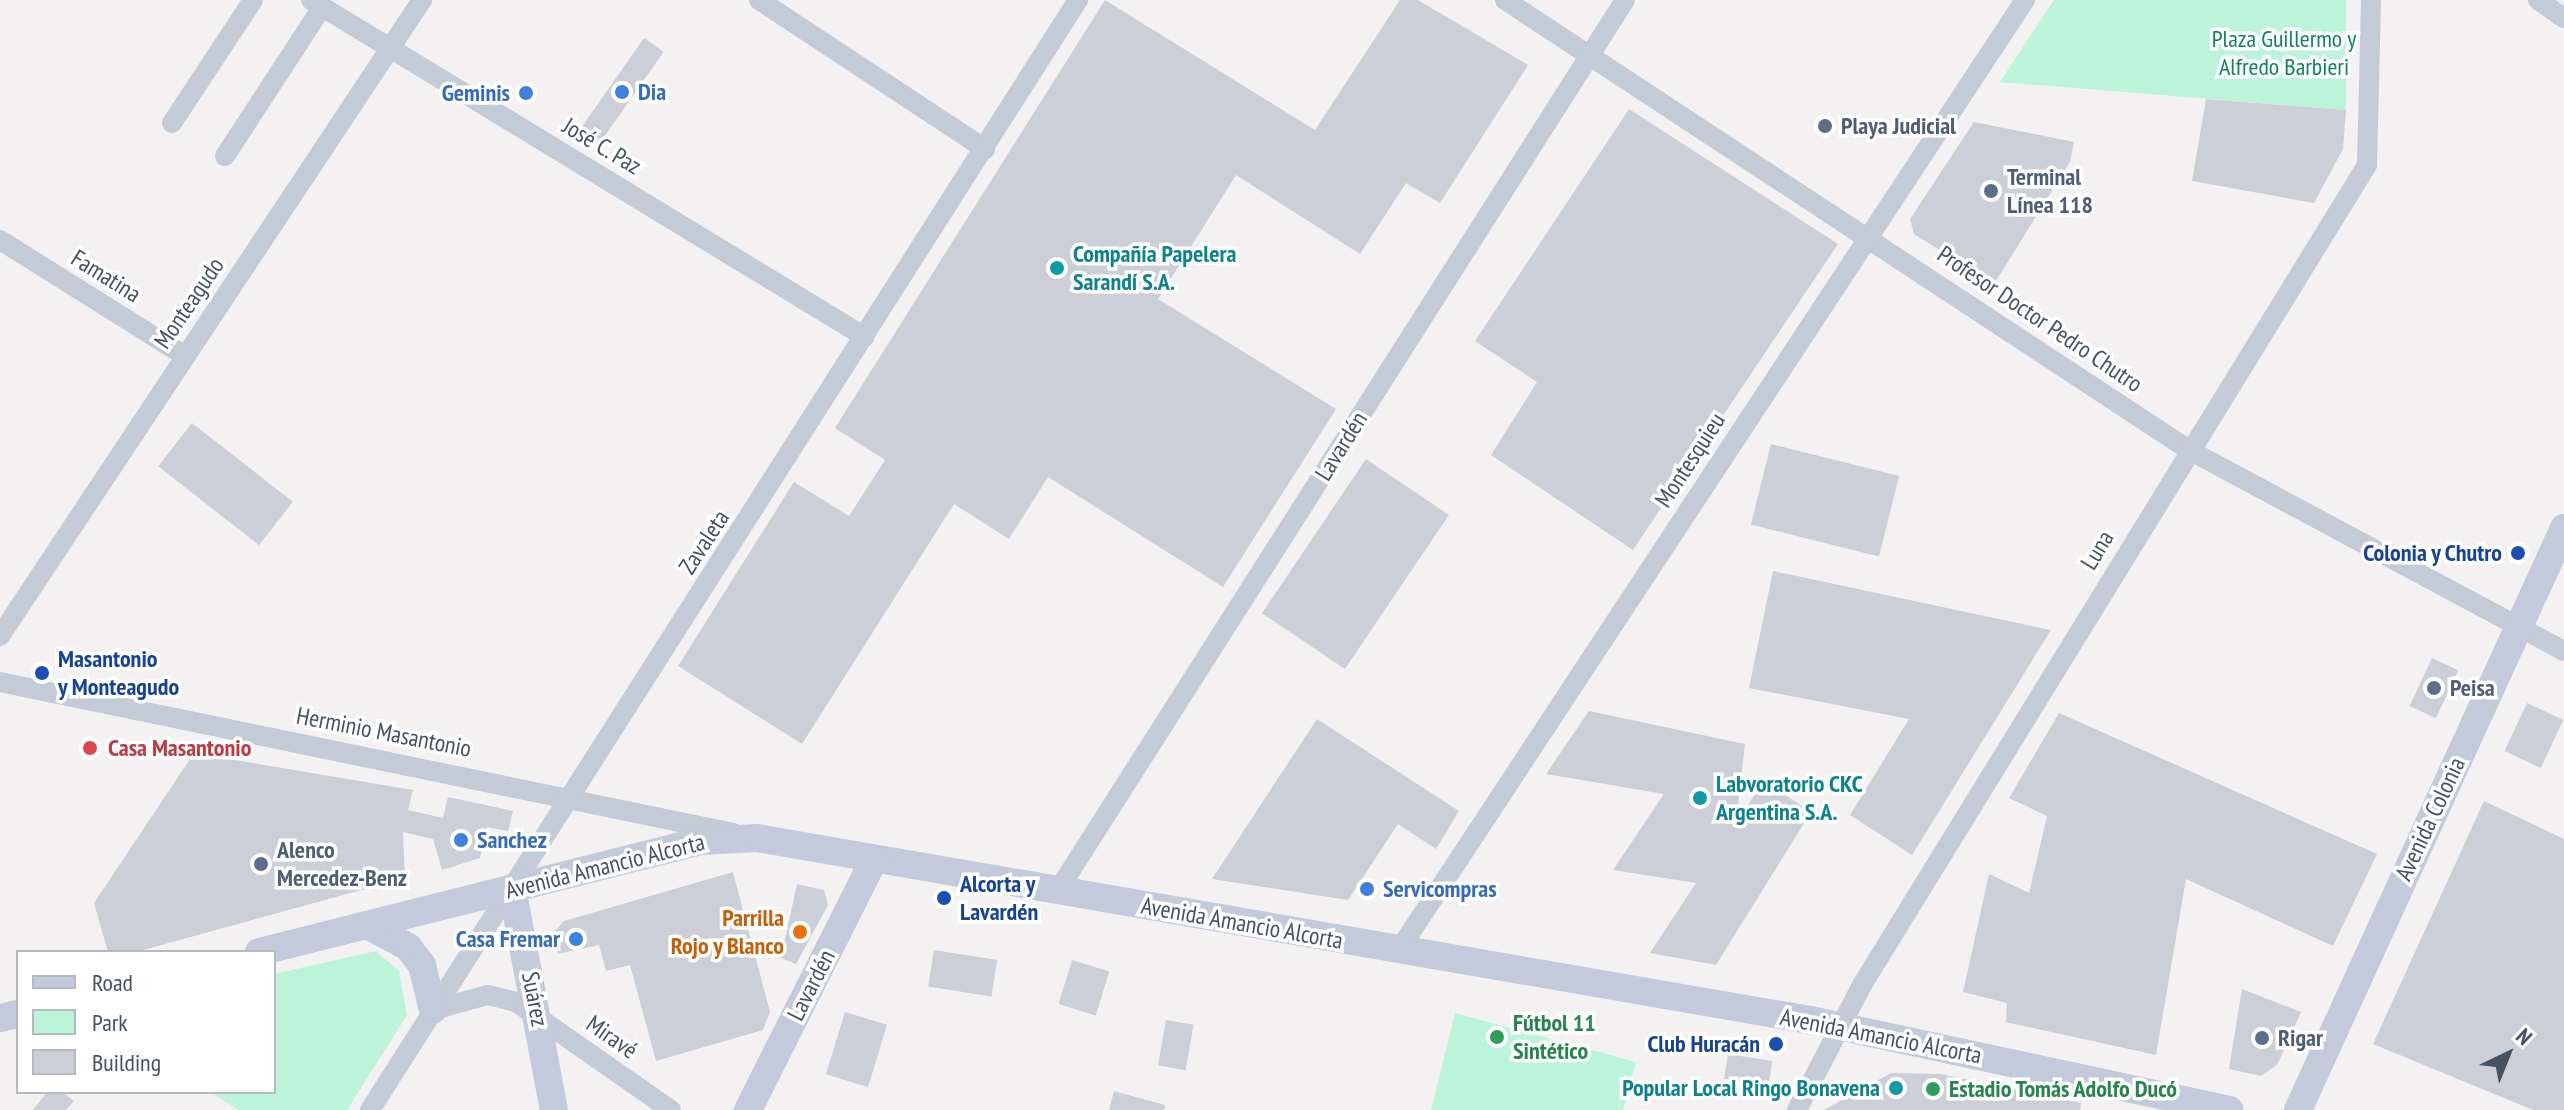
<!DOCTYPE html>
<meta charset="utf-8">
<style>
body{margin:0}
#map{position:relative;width:2564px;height:1110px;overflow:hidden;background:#f3f1f1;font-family:"PT Sans Narrow",sans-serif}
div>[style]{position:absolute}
.green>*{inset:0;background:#bcf4d9}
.building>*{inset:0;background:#cccfd7;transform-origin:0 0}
.street>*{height:20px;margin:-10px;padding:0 10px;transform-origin:10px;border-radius:10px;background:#c3cbd7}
.secondary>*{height:28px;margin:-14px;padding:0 14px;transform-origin:14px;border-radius:14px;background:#c2cadb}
.dots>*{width:22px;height:22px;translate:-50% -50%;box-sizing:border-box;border:4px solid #fff;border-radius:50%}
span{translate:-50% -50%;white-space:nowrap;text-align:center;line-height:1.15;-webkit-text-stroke:7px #fff;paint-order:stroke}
.park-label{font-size:24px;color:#0d865a}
.shop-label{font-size:24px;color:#366cbe;font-weight:700}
.left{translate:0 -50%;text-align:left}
.right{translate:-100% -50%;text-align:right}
.service-label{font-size:24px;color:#4e5e75;font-weight:700}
.street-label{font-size:24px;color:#465161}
.culture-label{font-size:24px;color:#0d838f;font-weight:700}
.transit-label{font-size:24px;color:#164399;font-weight:700}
.health-label{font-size:24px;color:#be3a42;font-weight:700}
.food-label{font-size:24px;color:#c56008;font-weight:700}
.leisure-label{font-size:24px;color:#27864d;font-weight:700}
.legend{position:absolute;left:16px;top:950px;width:260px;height:144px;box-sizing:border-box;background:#fff;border:2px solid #b5b9c0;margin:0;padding:10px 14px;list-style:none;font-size:24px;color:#465161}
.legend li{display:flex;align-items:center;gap:16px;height:40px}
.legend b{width:40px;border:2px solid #b5b9c0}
.north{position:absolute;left:2468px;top:1014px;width:80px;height:80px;-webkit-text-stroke:6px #fff;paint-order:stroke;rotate:43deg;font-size:22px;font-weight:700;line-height:32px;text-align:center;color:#465161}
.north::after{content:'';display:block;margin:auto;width:28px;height:36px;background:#465161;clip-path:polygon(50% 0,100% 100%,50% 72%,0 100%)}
</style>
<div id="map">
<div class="green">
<i style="clip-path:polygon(2054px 0,2346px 0,2346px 110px,2000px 82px)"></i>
<i style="clip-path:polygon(376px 951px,399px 971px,407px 1015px,347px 1110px,239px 1110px,210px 1092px,274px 1092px,274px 974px)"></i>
<i style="clip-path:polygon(1455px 1013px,1636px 1062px,1623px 1110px,1431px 1110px)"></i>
</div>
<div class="building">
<i style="clip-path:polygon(1105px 0,1315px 130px,1400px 0,1418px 0,1528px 65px,1440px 203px,1406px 183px,1360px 254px,1236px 175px,1158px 299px,1336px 409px,1223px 587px,1048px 477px,1009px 539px,954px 504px,802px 744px,678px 666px,794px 482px,849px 516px,885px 460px,835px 428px)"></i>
<i style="left:644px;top:38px;width:24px;height:114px;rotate:35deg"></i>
<i style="clip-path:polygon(2206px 99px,2346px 110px,2343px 149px,2314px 203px,2192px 181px)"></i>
<i style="clip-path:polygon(1629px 109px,1838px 244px,1633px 550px,1491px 455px,1537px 382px,1475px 341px)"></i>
<i style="clip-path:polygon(1974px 122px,2074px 142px,2070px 162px,1994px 284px,1914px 234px,1910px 219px)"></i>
<i style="left:192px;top:423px;width:128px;height:55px;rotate:38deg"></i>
<i style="left:1771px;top:444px;width:132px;height:83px;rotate:14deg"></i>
<i style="left:1366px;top:459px;width:100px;height:186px;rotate:34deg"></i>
<i style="clip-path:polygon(1773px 571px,2051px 630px,1912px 855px,1850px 815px,1909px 719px,1749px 688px)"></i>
<i style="left:2432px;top:658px;width:29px;height:53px;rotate:25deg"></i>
<i style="left:2527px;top:703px;width:40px;height:53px;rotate:25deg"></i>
<i style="clip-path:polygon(1589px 711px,1745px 744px,1736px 823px,1764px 781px,1811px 812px,1716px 965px,1650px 953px,1696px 883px,1613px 870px,1664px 794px,1546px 774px)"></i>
<i style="clip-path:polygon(2059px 713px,2377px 854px,2333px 946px,2186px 879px,2156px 1055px,2006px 1022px,2007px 1003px,1963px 992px,1989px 874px,2029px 893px,2047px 816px,2009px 798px)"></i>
<i style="clip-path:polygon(1317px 719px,1459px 811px,1436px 849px,1398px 824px,1348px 900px,1212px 879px)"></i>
<i style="clip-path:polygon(194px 753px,413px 790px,408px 810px,443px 818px,448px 797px,513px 811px,508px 831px,487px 827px,480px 858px,442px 870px,433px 839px,403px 832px,405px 878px,136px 952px,108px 952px,94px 903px)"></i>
<i style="clip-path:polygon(2484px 801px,2564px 839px,2564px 1110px,2533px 1110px,2373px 1044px)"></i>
<i style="clip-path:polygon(733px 872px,770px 1012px,763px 1030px,656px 1061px,630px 965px,606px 971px,599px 945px,558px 954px,553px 933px,564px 921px)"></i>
<i style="clip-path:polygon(797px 884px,824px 890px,828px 905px,796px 964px,781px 958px)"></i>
<i style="left:934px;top:950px;width:64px;height:37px;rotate:9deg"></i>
<i style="left:1072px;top:960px;width:39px;height:46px;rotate:17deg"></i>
<i style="clip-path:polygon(2242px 989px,2301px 1012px,2277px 1065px,2261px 1076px,2229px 1069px)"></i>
<i style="left:845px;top:1012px;width:44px;height:65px;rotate:17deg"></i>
<i style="left:1166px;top:1020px;width:28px;height:46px;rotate:10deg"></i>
<i style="left:1728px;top:1054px;width:45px;height:25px;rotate:9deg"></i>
<i style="clip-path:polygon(1891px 1073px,1941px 1074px,2081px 1103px,2080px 1110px,1824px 1110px)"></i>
<i style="clip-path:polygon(1114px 1091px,1165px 1105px,1164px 1110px,1109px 1110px)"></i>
<i style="clip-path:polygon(47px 1092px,62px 1092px,74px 1101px,66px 1110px,33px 1110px)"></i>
</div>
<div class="street">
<i style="left:311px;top:0;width:648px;rotate:31.31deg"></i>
<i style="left:759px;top:0;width:271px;rotate:33.4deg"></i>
<i style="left:1505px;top:0;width:819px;rotate:33.34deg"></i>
<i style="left:2189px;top:450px;width:425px;rotate:28.2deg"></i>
<i style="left:2538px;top:0;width:32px;rotate:35deg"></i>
<i style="left:172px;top:123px;width:147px;rotate:-56.6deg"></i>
<i style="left:225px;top:156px;width:178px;rotate:-56.9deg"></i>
<i style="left:0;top:240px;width:218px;rotate:32.1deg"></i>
<i style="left:0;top:636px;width:763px;rotate:-56.43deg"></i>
<i style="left:0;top:682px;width:748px;rotate:11.64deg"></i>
<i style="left:1057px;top:892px;width:1057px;rotate:-57.51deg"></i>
<i style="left:1399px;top:950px;width:1138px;rotate:-56.62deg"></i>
<i style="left:433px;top:1010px;width:57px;rotate:-15.3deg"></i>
<i style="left:488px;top:995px;width:29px;rotate:14deg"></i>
<i style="left:516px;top:1002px;width:189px;rotate:34.9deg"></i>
<i style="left:370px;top:1110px;width:1317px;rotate:-57.47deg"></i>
<i style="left:1797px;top:1110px;width:141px;rotate:-62.5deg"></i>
<i style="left:1862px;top:985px;width:963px;rotate:-58.37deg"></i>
<i style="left:2367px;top:165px;width:165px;rotate:-88.6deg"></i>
</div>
<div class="secondary">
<i style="left:512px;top:888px;width:226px;rotate:79.3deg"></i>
<i style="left:367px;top:925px;width:47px;rotate:28.2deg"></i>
<i style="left:408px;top:947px;width:23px;rotate:52deg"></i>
<i style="left:422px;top:965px;width:46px;rotate:76.3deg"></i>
<i style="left:259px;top:952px;width:455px;rotate:-14.1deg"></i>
<i style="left:700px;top:841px;width:57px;rotate:-3deg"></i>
<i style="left:757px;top:838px;width:1069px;rotate:9.81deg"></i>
<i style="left:1810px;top:1020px;width:429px;rotate:12.1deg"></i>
<i style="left:0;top:1018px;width:18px;rotate:-13deg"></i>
<i style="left:748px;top:1110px;width:281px;rotate:-63.3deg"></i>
<i style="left:2298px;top:1110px;width:640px;rotate:-65.44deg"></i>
</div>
<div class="dots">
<i style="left:622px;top:92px;background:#3f7fe0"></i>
<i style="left:526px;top:93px;background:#3f7fe0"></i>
<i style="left:1825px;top:126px;background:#5c6f8a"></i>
<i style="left:1991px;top:191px;background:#5c6f8a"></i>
<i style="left:1057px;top:268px;background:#0f9aa8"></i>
<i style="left:2518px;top:553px;background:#1a4fb4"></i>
<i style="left:42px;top:673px;background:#1a4fb4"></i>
<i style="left:2434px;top:688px;background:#5c6f8a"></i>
<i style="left:90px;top:748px;background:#e0444e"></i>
<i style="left:1700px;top:798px;background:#0f9aa8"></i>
<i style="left:461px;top:840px;background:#3f7fe0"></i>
<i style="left:261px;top:864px;background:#5c6f8a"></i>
<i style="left:1367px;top:889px;background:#3f7fe0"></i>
<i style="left:944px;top:898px;background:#1a4fb4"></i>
<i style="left:800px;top:932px;background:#e8710a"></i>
<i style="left:576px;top:939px;background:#3f7fe0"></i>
<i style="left:1497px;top:1037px;background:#2e9e5b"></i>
<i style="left:2262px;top:1038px;background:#5c6f8a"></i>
<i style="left:1776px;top:1044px;background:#1a4fb4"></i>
<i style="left:1896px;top:1088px;background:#0f9aa8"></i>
<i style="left:1933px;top:1089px;background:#2e9e5b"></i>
</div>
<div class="park-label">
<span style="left:2284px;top:53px">Plaza Guillermo y<br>Alfredo Barbieri</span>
</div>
<div class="shop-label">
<span class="left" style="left:638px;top:92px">Dia</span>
<span class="right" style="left:510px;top:93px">Geminis</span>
<span class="left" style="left:477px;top:840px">Sanchez</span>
<span class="left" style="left:1383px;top:889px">Servicompras</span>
<span class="right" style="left:560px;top:939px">Casa Fremar</span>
</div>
<div class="service-label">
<span class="left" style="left:1841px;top:126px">Playa Judicial</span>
<span class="left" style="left:2007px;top:191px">Terminal<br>Línea 118</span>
<span class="left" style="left:2450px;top:688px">Peisa</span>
<span class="left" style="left:277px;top:864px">Alenco<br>Mercedez-Benz</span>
<span class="left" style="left:2278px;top:1038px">Rigar</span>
</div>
<div class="street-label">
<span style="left:602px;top:146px;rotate:31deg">José C. Paz</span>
<span style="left:106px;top:276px;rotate:32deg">Famatina</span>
<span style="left:189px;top:303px;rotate:-56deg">Monteagudo</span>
<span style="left:2040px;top:319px;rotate:34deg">Profesor Doctor Pedro Chutro</span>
<span style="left:1341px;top:446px;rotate:-58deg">Lavardén</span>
<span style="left:1690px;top:460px;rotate:-57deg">Montesquieu</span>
<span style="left:704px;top:542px;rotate:-57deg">Zavaleta</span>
<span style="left:2097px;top:550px;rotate:-59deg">Luna</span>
<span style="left:384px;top:732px;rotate:11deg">Herminio Masantonio</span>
<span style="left:2430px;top:819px;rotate:-65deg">Avenida Colonia</span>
<span style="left:605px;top:866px;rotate:-14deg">Avenida Amancio Alcorta</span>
<span style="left:1242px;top:923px;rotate:10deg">Avenida Amancio Alcorta</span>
<span style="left:811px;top:985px;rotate:-63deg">Lavardén</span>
<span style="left:535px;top:999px;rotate:79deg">Suárez</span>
<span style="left:1881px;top:1036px;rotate:11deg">Avenida Amancio Alcorta</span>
<span style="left:612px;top:1037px;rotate:35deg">Miravé</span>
</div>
<div class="culture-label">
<span class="left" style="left:1073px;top:268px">Compañía Papelera<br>Sarandí S.A.</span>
<span class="left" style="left:1716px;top:798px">Labvoratorio CKC<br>Argentina S.A.</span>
<span class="right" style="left:1880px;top:1088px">Popular Local Ringo Bonavena</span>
</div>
<div class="transit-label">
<span class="right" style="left:2502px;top:553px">Colonia y Chutro</span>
<span class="left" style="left:58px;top:673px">Masantonio<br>y Monteagudo</span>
<span class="left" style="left:960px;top:898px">Alcorta y<br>Lavardén</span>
<span class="right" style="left:1760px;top:1044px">Club Huracán</span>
</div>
<div class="health-label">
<span class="left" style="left:108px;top:748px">Casa Masantonio</span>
</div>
<div class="food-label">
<span class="right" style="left:784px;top:932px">Parrilla<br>Rojo y Blanco</span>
</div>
<div class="leisure-label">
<span class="left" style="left:1513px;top:1037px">Fútbol 11<br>Sintético</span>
<span class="left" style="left:1949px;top:1089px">Estadio Tomás Adolfo Ducó</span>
</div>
<ul class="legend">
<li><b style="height:10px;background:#c2cadb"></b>Road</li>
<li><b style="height:22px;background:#bcf4d9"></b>Park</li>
<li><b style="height:22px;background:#cccfd7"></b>Building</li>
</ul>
<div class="north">N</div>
</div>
